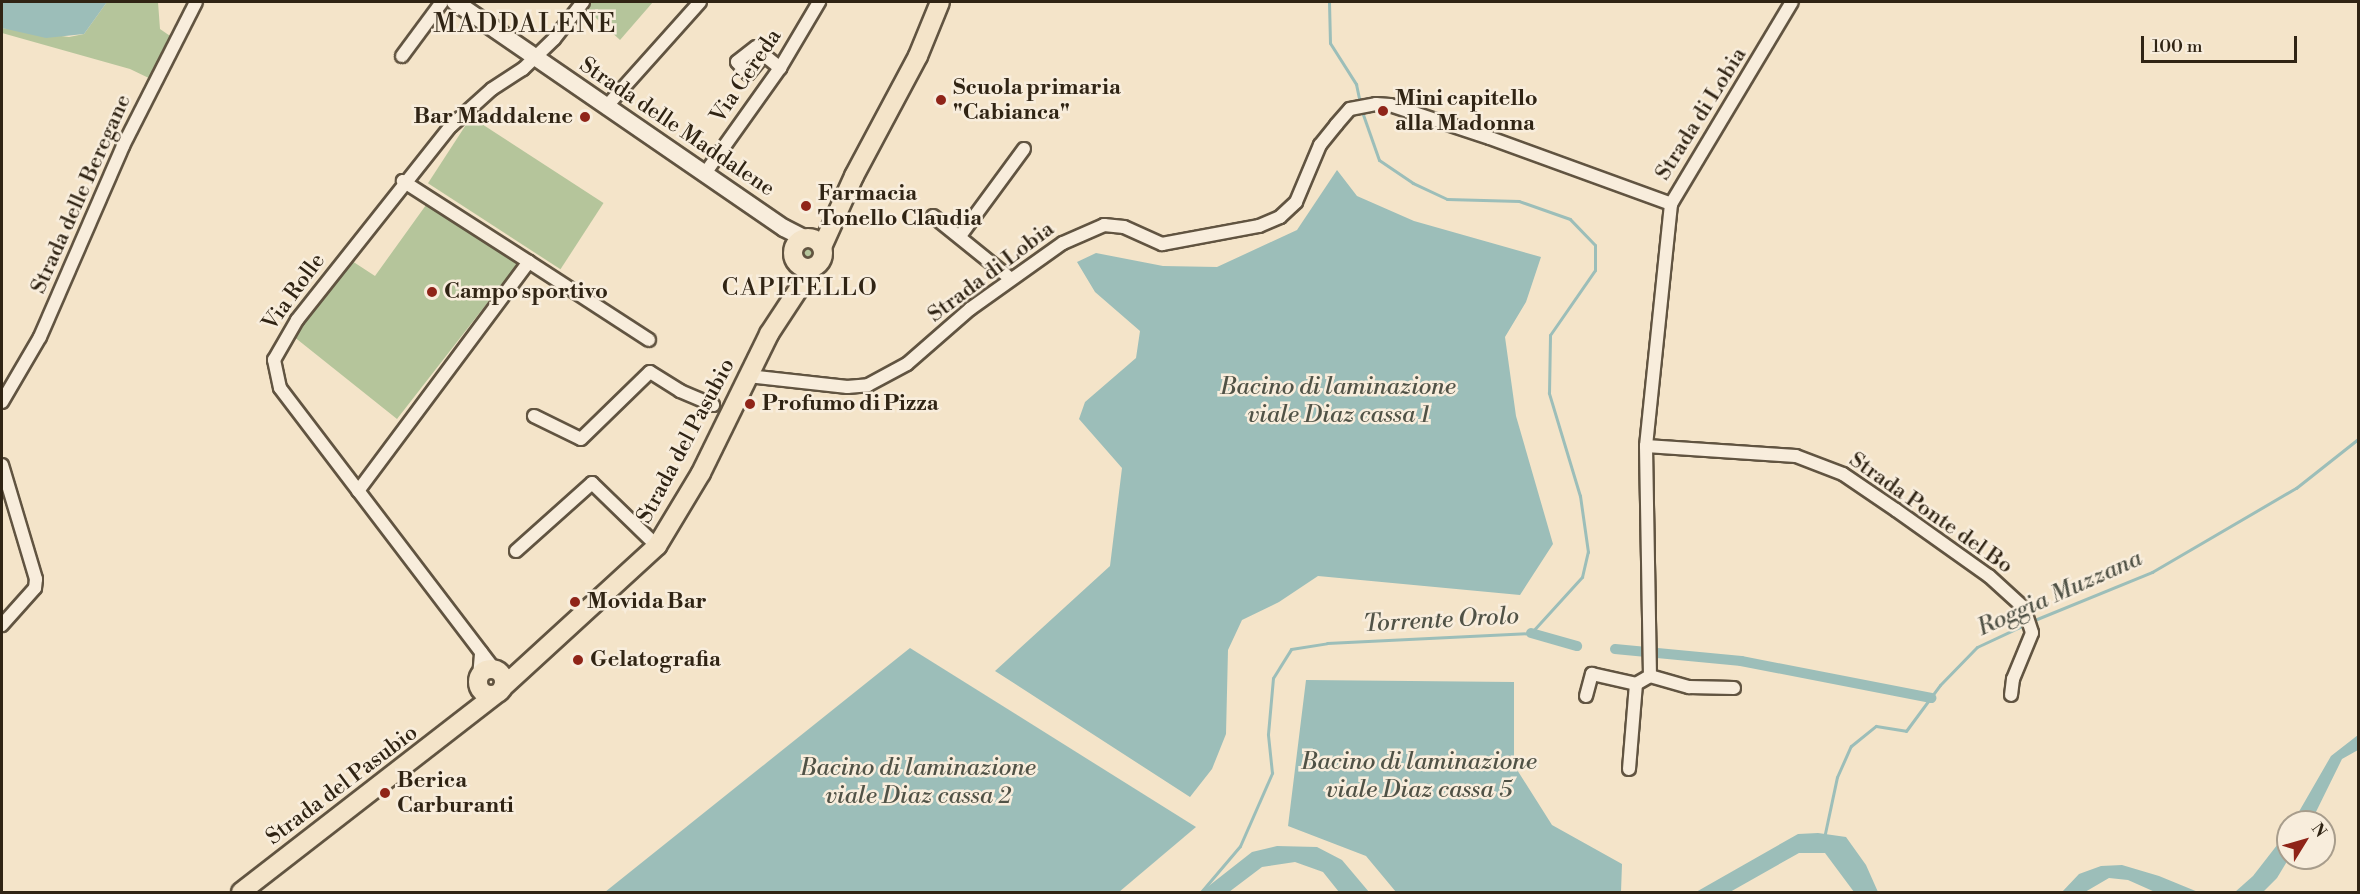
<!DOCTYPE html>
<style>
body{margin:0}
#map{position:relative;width:2360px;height:894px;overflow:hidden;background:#f4e4c9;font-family:"Libre Bodoni",serif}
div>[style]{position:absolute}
.green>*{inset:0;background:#b5c59b;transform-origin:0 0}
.round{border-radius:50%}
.water>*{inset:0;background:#9cbeb9}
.stream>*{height:3px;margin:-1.5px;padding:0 1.5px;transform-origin:1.5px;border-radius:1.5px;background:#9cbeb9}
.canal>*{height:10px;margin:-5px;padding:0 5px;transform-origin:5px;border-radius:5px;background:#9cbeb9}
.roads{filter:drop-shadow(2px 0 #615441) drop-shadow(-2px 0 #615441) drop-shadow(0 2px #615441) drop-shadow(0 -2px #615441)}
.street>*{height:12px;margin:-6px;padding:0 6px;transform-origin:6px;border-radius:6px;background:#f8eddc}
.secondary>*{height:16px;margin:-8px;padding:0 8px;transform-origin:8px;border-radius:8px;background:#f8eddc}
.primary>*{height:18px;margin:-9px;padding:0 9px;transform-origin:9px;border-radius:9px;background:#f4e4c9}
.primary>.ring{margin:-9px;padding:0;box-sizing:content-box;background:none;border:18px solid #f4e4c9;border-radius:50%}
.dots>*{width:16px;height:16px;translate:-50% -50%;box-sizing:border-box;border:3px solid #f8eddc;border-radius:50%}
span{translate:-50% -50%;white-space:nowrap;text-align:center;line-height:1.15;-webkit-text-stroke:5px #f8eddc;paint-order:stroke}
.street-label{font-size:22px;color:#302414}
.poi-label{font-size:22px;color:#302414;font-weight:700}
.left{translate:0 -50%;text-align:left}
.right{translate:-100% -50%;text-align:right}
.neighbourhood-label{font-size:24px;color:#302414;letter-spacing:1.5px}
.water-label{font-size:24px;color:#505246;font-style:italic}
.quarter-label{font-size:26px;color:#302414;letter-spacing:1.5px}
.frame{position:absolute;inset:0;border:3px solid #302414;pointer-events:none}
.north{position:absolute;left:2276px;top:810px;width:60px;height:60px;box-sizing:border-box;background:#f8eddc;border:2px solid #a89d8c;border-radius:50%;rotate:53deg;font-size:16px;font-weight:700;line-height:24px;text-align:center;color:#302414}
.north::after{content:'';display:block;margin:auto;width:21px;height:27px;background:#8f2418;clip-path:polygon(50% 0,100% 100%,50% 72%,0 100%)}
.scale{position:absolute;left:2141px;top:36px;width:156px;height:27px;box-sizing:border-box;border:3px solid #302414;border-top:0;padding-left:8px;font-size:18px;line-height:21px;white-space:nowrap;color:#302414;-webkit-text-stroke:4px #f8eddc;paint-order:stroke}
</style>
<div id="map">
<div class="green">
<i style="clip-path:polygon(107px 2px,158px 2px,160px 29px,176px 40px,155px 81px,130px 69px,2px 33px,2px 28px,69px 37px,84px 34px)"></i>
<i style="clip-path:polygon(591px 2px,653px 2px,620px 40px,585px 8px)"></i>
<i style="left:471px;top:117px;width:158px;height:79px;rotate:33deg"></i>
<i style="clip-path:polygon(435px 203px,520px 261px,397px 419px,293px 336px,352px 261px,375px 276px,426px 205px,431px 208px)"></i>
<i class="round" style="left:799px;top:244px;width:18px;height:18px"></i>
</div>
<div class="water">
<i style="clip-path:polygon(2px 2px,107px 2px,84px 34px,46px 38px,2px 28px)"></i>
<i style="clip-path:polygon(1337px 170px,1357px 196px,1414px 221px,1541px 257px,1526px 302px,1505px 337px,1516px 416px,1553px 544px,1520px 595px,1318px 576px,1279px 602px,1242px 620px,1228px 650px,1226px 734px,1212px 769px,1190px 797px,995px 671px,1110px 566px,1122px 468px,1079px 419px,1085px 402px,1136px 358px,1140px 331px,1095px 292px,1077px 262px,1096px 253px,1163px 266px,1217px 267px,1297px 230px)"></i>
<i style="clip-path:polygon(910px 648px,1196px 827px,1119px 892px,605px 892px)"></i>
<i style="clip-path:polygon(1306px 680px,1514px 682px,1514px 765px,1552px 825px,1622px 864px,1621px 892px,1396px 892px,1366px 856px,1288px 826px)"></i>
<i style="clip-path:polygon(2358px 735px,2358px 750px,2342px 759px,2311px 822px,2293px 822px,2331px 756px)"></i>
<i style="clip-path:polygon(2288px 831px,2289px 858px,2277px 878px,2263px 892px,2235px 892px,2253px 876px)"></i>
<i style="clip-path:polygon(1818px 833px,1846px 837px,1866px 865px,1878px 892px,1854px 892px,1825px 853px,1799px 853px,1730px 892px,1696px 892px,1798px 834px)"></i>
<i style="clip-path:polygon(1277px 846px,1317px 847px,1342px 860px,1369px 892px,1339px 892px,1323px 872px,1295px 862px,1262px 867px,1229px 892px,1201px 892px,1252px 852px)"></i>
<i style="clip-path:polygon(2122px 865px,2159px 876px,2198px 892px,2155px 892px,2128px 880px,2109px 878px,2085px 892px,2062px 892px,2079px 874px,2101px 866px)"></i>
</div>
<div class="stream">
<i style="left:1329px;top:2px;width:41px;rotate:88.6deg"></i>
<i style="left:1330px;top:43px;width:49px;rotate:57.6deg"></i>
<i style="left:1356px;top:84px;width:19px;rotate:78deg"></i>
<i style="left:2032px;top:621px;width:130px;rotate:-22.2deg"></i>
<i style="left:2152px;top:572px;width:167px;rotate:-30.3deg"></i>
<i style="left:2296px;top:488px;width:79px;rotate:-38.3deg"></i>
<i style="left:1824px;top:838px;width:62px;rotate:-78deg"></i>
<i style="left:1837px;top:777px;width:34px;rotate:-66deg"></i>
<i style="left:1851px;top:746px;width:32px;rotate:-39deg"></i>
<i style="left:1876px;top:726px;width:30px;rotate:9deg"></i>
<i style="left:1906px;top:731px;width:57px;rotate:-53.5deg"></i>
<i style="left:1940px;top:685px;width:53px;rotate:-45.8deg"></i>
<i style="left:1977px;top:647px;width:54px;rotate:-25.1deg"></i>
<i style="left:1201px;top:892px;width:60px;rotate:-49.7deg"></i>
<i style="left:1240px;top:846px;width:80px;rotate:-66.3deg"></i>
<i style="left:1272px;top:773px;width:39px;rotate:-96deg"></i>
<i style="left:1268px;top:734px;width:56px;rotate:-84.9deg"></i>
<i style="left:1273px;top:678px;width:34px;rotate:-58deg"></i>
<i style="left:1291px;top:649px;width:36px;rotate:-9deg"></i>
<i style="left:1327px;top:643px;width:204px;rotate:-2.8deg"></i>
<i style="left:1531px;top:633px;width:76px;rotate:-47.7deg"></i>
<i style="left:1582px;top:577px;width:26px;rotate:-77deg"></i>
<i style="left:1588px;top:552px;width:57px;rotate:-98.1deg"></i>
<i style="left:1580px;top:496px;width:108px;rotate:-106.8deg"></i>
<i style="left:1549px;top:393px;width:58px;rotate:-89deg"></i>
<i style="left:1550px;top:335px;width:79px;rotate:-55.3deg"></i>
<i style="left:1595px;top:270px;width:25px;rotate:-90deg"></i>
<i style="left:1595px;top:245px;width:36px;rotate:-134deg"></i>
<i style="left:1570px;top:219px;width:54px;rotate:-160.6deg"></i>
<i style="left:1519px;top:201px;width:72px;rotate:-178.4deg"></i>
<i style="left:1447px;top:199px;width:38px;rotate:-155deg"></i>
<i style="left:1413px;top:183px;width:41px;rotate:-145.9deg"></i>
<i style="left:1379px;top:160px;width:54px;rotate:-109.4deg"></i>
</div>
<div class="canal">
<i style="left:1531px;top:633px;width:48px;rotate:15.8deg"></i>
<i style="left:1615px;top:649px;width:127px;rotate:5.4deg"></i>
<i style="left:1741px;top:661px;width:194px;rotate:11deg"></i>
</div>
<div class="roads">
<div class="street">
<i style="left:764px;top:55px;width:11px;rotate:-135deg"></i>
<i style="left:756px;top:47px;width:24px;rotate:142deg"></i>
<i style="left:737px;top:62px;width:16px;rotate:47deg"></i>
<i style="left:748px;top:74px;width:25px;rotate:-50deg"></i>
<i style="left:764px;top:55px;width:21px;rotate:39deg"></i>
<i style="left:402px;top:56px;width:67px;rotate:-53.5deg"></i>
<i style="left:606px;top:107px;width:141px;rotate:-48.2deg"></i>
<i style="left:706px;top:172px;width:128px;rotate:-54.6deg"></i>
<i style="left:780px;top:68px;width:77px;rotate:-59.4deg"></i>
<i style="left:933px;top:216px;width:100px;rotate:38.9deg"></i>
<i style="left:960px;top:236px;width:108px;rotate:-53.7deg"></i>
<i style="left:529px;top:262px;width:143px;rotate:33deg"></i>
<i style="left:748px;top:376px;width:100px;rotate:6.3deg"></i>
<i style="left:847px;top:387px;width:21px;rotate:-5deg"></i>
<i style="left:868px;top:385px;width:44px;rotate:-28.3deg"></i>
<i style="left:907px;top:364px;width:84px;rotate:-41.1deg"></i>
<i style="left:970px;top:309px;width:114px;rotate:-35.4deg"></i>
<i style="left:1063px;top:243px;width:45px;rotate:-23.7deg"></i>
<i style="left:1104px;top:225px;width:20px;rotate:6deg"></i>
<i style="left:1124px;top:227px;width:42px;rotate:24.1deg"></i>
<i style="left:1162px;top:244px;width:99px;rotate:-10.5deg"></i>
<i style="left:1259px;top:226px;width:23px;rotate:-23deg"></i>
<i style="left:1280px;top:217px;width:22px;rotate:-43deg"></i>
<i style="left:1296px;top:202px;width:62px;rotate:-67.2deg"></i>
<i style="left:1320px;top:145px;width:26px;rotate:-51deg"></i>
<i style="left:1336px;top:125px;width:21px;rotate:-49deg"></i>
<i style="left:1350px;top:109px;width:26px;rotate:-11deg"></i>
<i style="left:1376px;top:104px;width:14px;rotate:4deg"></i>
<i style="left:1390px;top:105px;width:105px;rotate:18.3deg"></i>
<i style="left:1490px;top:138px;width:193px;rotate:20deg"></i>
<i style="left:1671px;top:204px;width:235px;rotate:-59.1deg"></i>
<i style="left:2px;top:402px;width:75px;rotate:-59.7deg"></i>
<i style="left:40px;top:337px;width:208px;rotate:-66.5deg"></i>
<i style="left:123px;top:146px;width:161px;rotate:-63.1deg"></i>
<i style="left:534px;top:416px;width:52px;rotate:26.1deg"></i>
<i style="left:581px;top:439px;width:96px;rotate:-44.2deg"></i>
<i style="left:650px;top:372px;width:36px;rotate:32deg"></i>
<i style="left:680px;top:391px;width:36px;rotate:23deg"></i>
<i style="left:1646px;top:446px;width:150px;rotate:3.8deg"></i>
<i style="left:1796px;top:456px;width:50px;rotate:21deg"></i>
<i style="left:1843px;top:474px;width:64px;rotate:34.2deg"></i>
<i style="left:1896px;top:510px;width:114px;rotate:35.4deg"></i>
<i style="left:1989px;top:576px;width:47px;rotate:42.4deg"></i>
<i style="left:2024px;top:608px;width:26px;rotate:72deg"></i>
<i style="left:2032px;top:633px;width:50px;rotate:112.4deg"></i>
<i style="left:2013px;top:679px;width:16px;rotate:97deg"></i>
<i style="left:2px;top:465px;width:119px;rotate:73.4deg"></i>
<i style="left:36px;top:579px;width:9px;rotate:96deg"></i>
<i style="left:35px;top:588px;width:50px;rotate:131.7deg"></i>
<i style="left:358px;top:491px;width:286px;rotate:-53.3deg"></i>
<i style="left:529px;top:262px;width:150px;rotate:-147.3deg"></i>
<i style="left:516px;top:551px;width:102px;rotate:-41.8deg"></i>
<i style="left:592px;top:483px;width:91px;rotate:44.1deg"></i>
<i style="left:494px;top:669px;width:353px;rotate:-127.3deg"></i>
<i style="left:280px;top:388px;width:29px;rotate:-102deg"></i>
<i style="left:274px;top:360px;width:46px;rotate:-60.1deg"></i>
<i style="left:297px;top:320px;width:248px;rotate:-51.6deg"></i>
<i style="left:451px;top:126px;width:55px;rotate:-42.1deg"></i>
<i style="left:492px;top:89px;width:37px;rotate:-33deg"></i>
<i style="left:523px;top:69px;width:43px;rotate:-44.1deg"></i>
<i style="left:554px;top:39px;width:47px;rotate:-51.9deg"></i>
<i style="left:1650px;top:676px;width:230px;rotate:-91deg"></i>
<i style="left:1646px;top:446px;width:243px;rotate:-84.1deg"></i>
<i style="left:1650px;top:676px;width:41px;rotate:15.8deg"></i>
<i style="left:1689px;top:687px;width:45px;rotate:1.3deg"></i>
<i style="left:479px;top:677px;width:25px;rotate:-85deg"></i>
<i style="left:1586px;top:696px;width:23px;rotate:-75deg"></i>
<i style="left:1592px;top:674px;width:45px;rotate:12.8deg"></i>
<i style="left:1629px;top:769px;width:85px;rotate:-85.3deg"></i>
<i style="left:1636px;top:684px;width:16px;rotate:-30deg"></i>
</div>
<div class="secondary">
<i style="left:455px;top:2px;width:399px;rotate:34.5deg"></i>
<i style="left:784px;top:228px;width:22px;rotate:27deg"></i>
</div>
<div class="primary">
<i class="ring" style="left:793px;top:238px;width:12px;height:12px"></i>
<i style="left:822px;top:247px;width:78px;rotate:-65.7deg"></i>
<i style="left:854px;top:176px;width:136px;rotate:-61.9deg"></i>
<i style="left:918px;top:56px;width:58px;rotate:-67.8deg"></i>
<i class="ring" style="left:478px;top:669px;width:8px;height:8px"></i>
<i style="left:503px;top:687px;width:209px;rotate:-42.5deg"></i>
<i style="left:657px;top:546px;width:85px;rotate:-58.9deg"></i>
<i style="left:701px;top:473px;width:155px;rotate:-63.9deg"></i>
<i style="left:769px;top:334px;width:80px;rotate:-56.7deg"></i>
<i style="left:241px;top:892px;width:321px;rotate:-37.8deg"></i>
</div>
</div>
<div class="dots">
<i style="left:941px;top:100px;background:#8f2418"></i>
<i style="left:1383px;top:111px;background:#8f2418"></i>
<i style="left:585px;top:117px;background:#8f2418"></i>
<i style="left:806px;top:206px;background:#8f2418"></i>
<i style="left:432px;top:292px;background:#8f2418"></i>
<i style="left:750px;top:404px;background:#8f2418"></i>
<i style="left:575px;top:602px;background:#8f2418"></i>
<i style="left:578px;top:660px;background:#8f2418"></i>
<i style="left:385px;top:793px;background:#8f2418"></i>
</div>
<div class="street-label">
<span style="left:746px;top:76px;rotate:-56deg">Via Cereda</span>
<span style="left:1701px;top:114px;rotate:-58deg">Strada di Lobia</span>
<span style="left:677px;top:127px;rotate:34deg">Strada delle Maddalene</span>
<span style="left:81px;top:194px;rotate:-66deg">Strada delle Beregane</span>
<span style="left:991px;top:272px;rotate:-37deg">Strada di Lobia</span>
<span style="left:294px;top:292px;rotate:-54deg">Via Rolle</span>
<span style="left:686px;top:441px;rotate:-62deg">Strada del Pasubio</span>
<span style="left:1931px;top:513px;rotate:35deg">Strada Ponte del Bo</span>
<span style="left:342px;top:785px;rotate:-37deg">Strada del Pasubio</span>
</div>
<div class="poi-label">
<span class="left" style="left:953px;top:100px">Scuola primaria<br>"Cabianca"</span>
<span class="left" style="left:1395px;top:111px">Mini capitello<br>alla Madonna</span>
<span class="right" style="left:573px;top:117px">Bar Maddalene</span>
<span class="left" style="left:818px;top:206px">Farmacia<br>Tonello Claudia</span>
<span class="left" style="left:444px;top:292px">Campo sportivo</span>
<span class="left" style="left:762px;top:404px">Profumo di Pizza</span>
<span class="left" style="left:587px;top:602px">Movida Bar</span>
<span class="left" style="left:590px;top:660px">Gelatografia</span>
<span class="left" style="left:397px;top:793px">Berica<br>Carburanti</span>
</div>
<div class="neighbourhood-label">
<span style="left:800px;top:289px">CAPITELLO</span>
</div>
<div class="water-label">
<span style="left:1338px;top:402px">Bacino di laminazione<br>viale Diaz cassa 1</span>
<span style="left:2060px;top:594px;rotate:-24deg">Roggia Muzzana</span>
<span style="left:1441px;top:621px;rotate:-3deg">Torrente Orolo</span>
<span style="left:1419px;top:777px">Bacino di laminazione<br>viale Diaz cassa 5</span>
<span style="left:918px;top:783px">Bacino di laminazione<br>viale Diaz cassa 2</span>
</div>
<div class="quarter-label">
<span style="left:525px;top:25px">MADDALENE</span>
</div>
<div class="frame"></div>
<div class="north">N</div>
<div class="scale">100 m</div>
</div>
